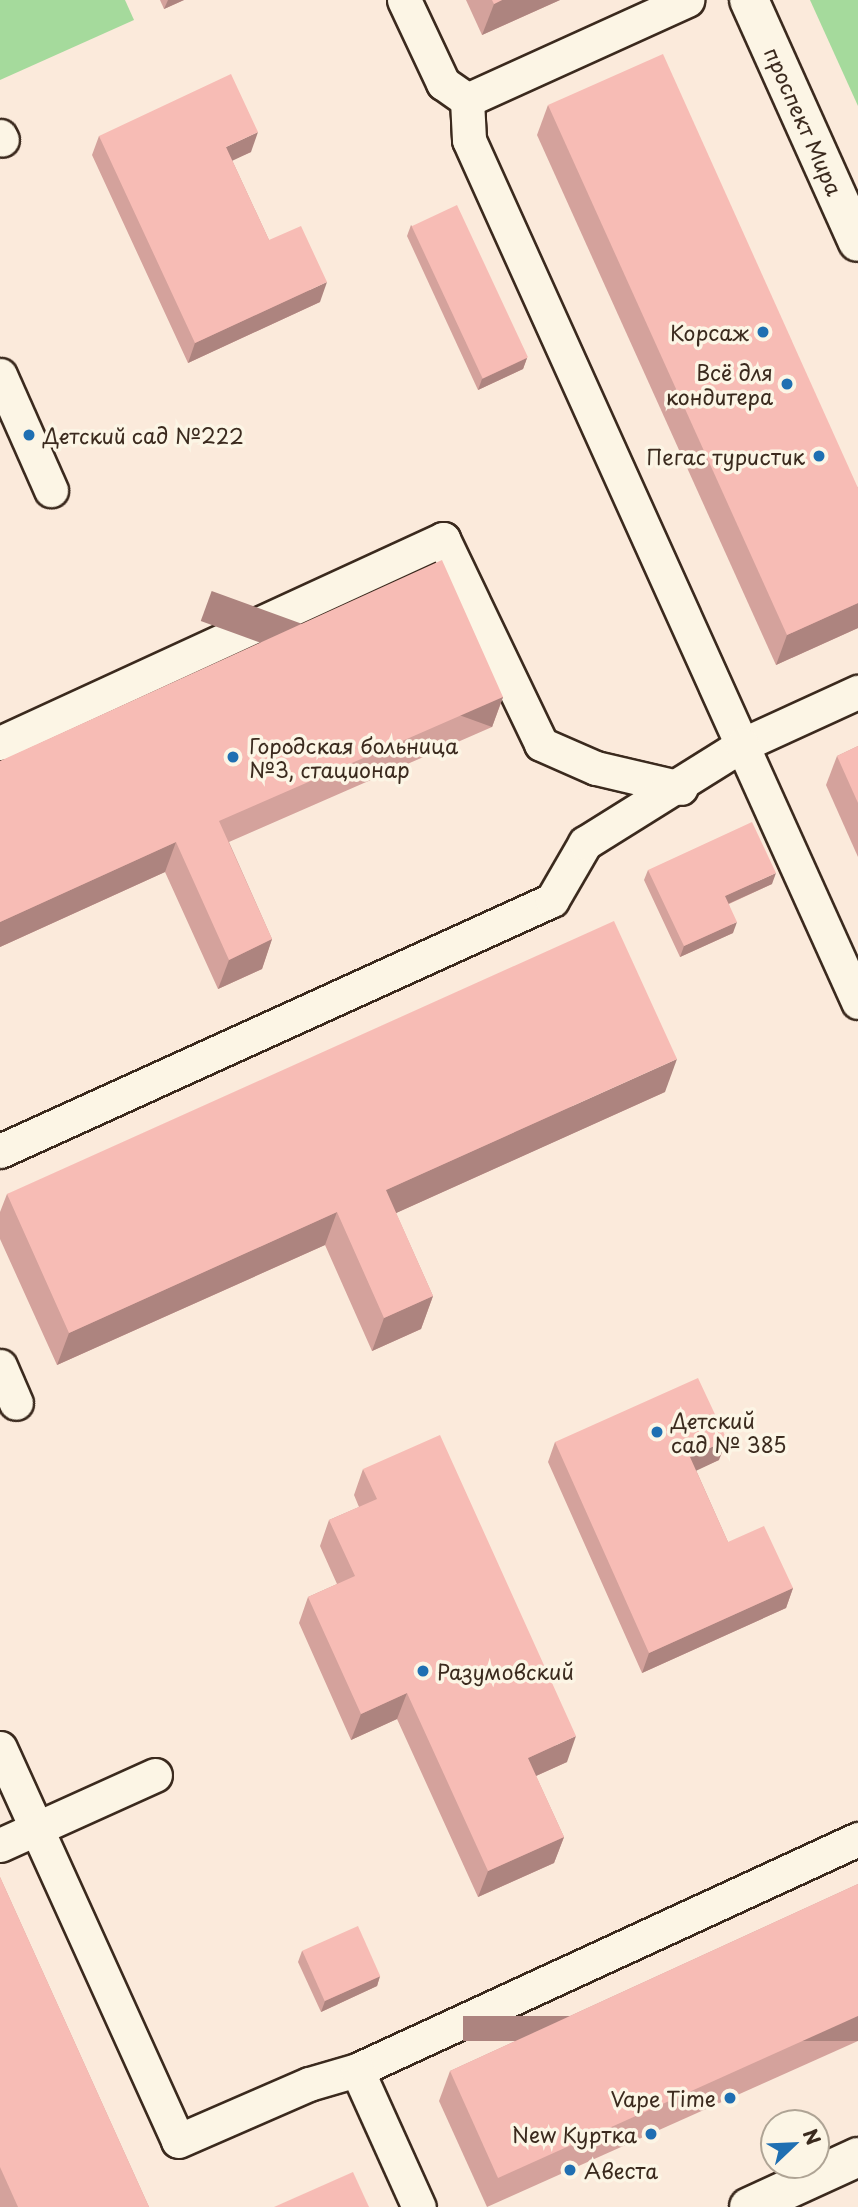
<!DOCTYPE html>
<meta charset="utf-8">
<style>
body{margin:0}
#map{position:relative;width:858px;height:2207px;overflow:hidden;background:#fbeadb;font-family:"Playpen Sans",sans-serif}
div>[style]{position:absolute}
.green>*{inset:0;background:#a5da9c}
.roads{filter:drop-shadow(2px 0 #3b2a1e) drop-shadow(-2px 0 #3b2a1e) drop-shadow(0 2px #3b2a1e) drop-shadow(0 -2px #3b2a1e)}
.service>*{height:33px;margin:-16.5px;padding:0 16.5px;transform-origin:16.5px;border-radius:16.5px;background:#fcf5e5}
.minor>*{height:38px;margin:-19px;padding:0 19px;transform-origin:19px;border-radius:19px;background:#fcf5e5}
.secondary>*{height:38px;margin:-19px;padding:0 19px;transform-origin:19px;border-radius:19px;background:#fcf5e5}
.wall>*{inset:0;background:#d4a29c}
.shaded-wall>*{inset:0;background:#ad847f;transform-origin:0 0}
.building>*{inset:0;background:#f7bcb5;transform-origin:0 0}
.dots>*{width:19px;height:19px;translate:-50% -50%;box-sizing:border-box;border:4px solid #fcf5e5;border-radius:50%}
span{translate:-50% -50%;white-space:nowrap;text-align:center;line-height:1.15;-webkit-text-stroke:7px #fcf5e5;paint-order:stroke}
.street-label{font-size:21px;color:#3b2a1e}
.poi-label{font-size:21px;color:#3b2a1e}
.right{translate:-100% -50%;text-align:right}
.left{translate:0 -50%;text-align:left}
.north{position:absolute;left:760px;top:2109px;width:70px;height:70px;box-sizing:border-box;background:#fcf5e5;border:2px solid #afa495;border-radius:50%;rotate:67deg;font-size:19px;font-weight:700;line-height:28px;text-align:center;color:#3b2a1e}
.north::after{content:'';display:block;margin:auto;width:24px;height:32px;background:#1f6fb2;clip-path:polygon(50% 0,100% 100%,50% 72%,0 100%)}
</style>
<div id="map">
<div class="green">
<i style="clip-path:polygon(0 0,125px 0,134px 20px,0 80px)"></i>
<i style="clip-path:polygon(810px 0,858px 0,858px 106px)"></i>
</div>
<div class="roads">
<div class="service">
<i style="left:404px;top:0;width:92px;rotate:64.8deg"></i>
<i style="left:443px;top:83px;width:29px;rotate:35deg"></i>
<i style="left:467px;top:100px;width:40px;rotate:87.1deg"></i>
<i style="left:469px;top:140px;width:664px;rotate:65.71deg"></i>
<i style="left:742px;top:745px;width:128px;rotate:-24.6deg"></i>
<i style="left:467px;top:100px;width:242px;rotate:-24.4deg"></i>
<i style="left:0;top:136px;width:4px;rotate:63deg"></i>
<i style="left:0;top:375px;width:126px;rotate:66.1deg"></i>
<i style="left:0;top:743px;width:488px;rotate:-24.7deg"></i>
<i style="left:443px;top:539px;width:227px;rotate:64.4deg"></i>
<i style="left:541px;top:744px;width:60px;rotate:23.6deg"></i>
<i style="left:596px;top:768px;width:87px;rotate:13.2deg"></i>
<i style="left:0;top:1151px;width:606px;rotate:-24.45deg"></i>
<i style="left:552px;top:900px;width:66px;rotate:-59.9deg"></i>
<i style="left:585px;top:843px;width:185px;rotate:-32deg"></i>
<i style="left:742px;top:745px;width:282px;rotate:65.7deg"></i>
<i style="left:0;top:1366px;width:40px;rotate:66.6deg"></i>
<i style="left:0;top:1748px;width:431px;rotate:65.6deg"></i>
<i style="left:178px;top:2141px;width:143px;rotate:-23.5deg"></i>
<i style="left:309px;top:2084px;width:50px;rotate:-16.3deg"></i>
<i style="left:357px;top:2070px;width:552px;rotate:-24.75deg"></i>
<i style="left:0;top:1845px;width:170px;rotate:-24.3deg"></i>
<i style="left:357px;top:2070px;width:150px;rotate:65.7deg"></i>
</div>
<div class="minor">
<i style="left:749px;top:2207px;width:120px;rotate:-24.6deg"></i>
</div>
<div class="secondary">
<i style="left:749px;top:0;width:265px;rotate:65.8deg"></i>
</div>
</div>
<div class="wall">
<i style="clip-path:polygon(160px 0,184px 0,164px 9px)"></i>
<i style="clip-path:polygon(466px 0,560px 0,482px 35px)"></i>
<i style="clip-path:polygon(548px 105px,858px 488px,858px 628px,776px 665px,537px 135px)"></i>
<i style="clip-path:polygon(99px 136px,251px 152px,232px 160px,269px 240px,320px 302px,188px 363px,92px 155px)"></i>
<i style="clip-path:polygon(411px 225px,527px 358px,523px 369px,478px 390px,407px 236px)"></i>
<i style="clip-path:polygon(503px 697px,492px 727px,229px 842px,272px 939px,262px 969px,218px 989px,165px 872px,0 947px,0 761px)"></i>
<i style="clip-path:polygon(858px 746px,858px 857px,826px 785px,837px 756px)"></i>
<i style="clip-path:polygon(648px 870px,772px 884px,729px 904px,733px 933px,680px 957px,644px 880px)"></i>
<i style="clip-path:polygon(665px 1092px,396px 1213px,433px 1296px,421px 1329px,372px 1351px,325px 1245px,57px 1365px,0 1239px,0 1212px,7px 1194px)"></i>
<i style="clip-path:polygon(555px 1442px,719px 1460px,696px 1470px,728px 1542px,793px 1588px,786px 1608px,642px 1673px,548px 1462px)"></i>
<i style="clip-path:polygon(363px 1469px,567px 1762px,536px 1776px,564px 1837px,554px 1863px,478px 1897px,397px 1719px,351px 1740px,299px 1623px,308px 1597px,337px 1584px,320px 1546px,329px 1520px,359px 1507px,354px 1495px)"></i>
<i style="clip-path:polygon(0 1877px,149px 2207px,0 2207px)"></i>
<i style="clip-path:polygon(858px 1884px,858px 2041px,487px 2207px,439px 2101px,450px 2071px)"></i>
<i style="clip-path:polygon(302px 1951px,380px 1976px,377px 1986px,321px 2012px,298px 1962px)"></i>
</div>
<div class="shaded-wall">
<i style="clip-path:polygon(168px 0,184px 0,164px 9px)"></i>
<i style="clip-path:polygon(502px 0,560px 0,482px 35px,494px 4px)"></i>
<i style="clip-path:polygon(258px 132px,251px 152px,219px 167px,226px 147px)"></i>
<i style="clip-path:polygon(327px 282px,320px 302px,188px 363px,195px 343px)"></i>
<i style="clip-path:polygon(527px 358px,523px 369px,478px 390px,482px 379px)"></i>
<i style="clip-path:polygon(858px 603px,858px 628px,776px 665px,787px 635px)"></i>
<i style="left:503px;top:697px;width:32px;height:310px;rotate:110deg"></i>
<i style="clip-path:polygon(176px 842px,165px 872px,0 947px,0 922px)"></i>
<i style="clip-path:polygon(776px 873px,772px 884px,721px 907px,725px 896px)"></i>
<i style="clip-path:polygon(737px 922px,733px 933px,680px 957px,684px 946px)"></i>
<i style="clip-path:polygon(272px 939px,262px 969px,218px 989px,229px 960px)"></i>
<i style="clip-path:polygon(677px 1059px,665px 1092px,374px 1223px,386px 1190px)"></i>
<i style="clip-path:polygon(337px 1212px,325px 1245px,57px 1365px,69px 1333px)"></i>
<i style="clip-path:polygon(433px 1296px,421px 1329px,372px 1351px,384px 1318px)"></i>
<i style="clip-path:polygon(727px 1440px,719px 1460px,683px 1477px,690px 1457px)"></i>
<i style="clip-path:polygon(793px 1588px,786px 1608px,642px 1673px,649px 1653px)"></i>
<i style="clip-path:polygon(407px 1693px,397px 1719px,351px 1740px,361px 1714px)"></i>
<i style="clip-path:polygon(576px 1736px,567px 1762px,518px 1784px,528px 1758px)"></i>
<i style="clip-path:polygon(564px 1837px,554px 1863px,478px 1897px,488px 1871px)"></i>
<i style="clip-path:polygon(380px 1976px,377px 1986px,321px 2012px,325px 2001px)"></i>
<i style="left:858px;top:2016px;width:25px;height:395px;rotate:90deg"></i>
</div>
<div class="building">
<i style="clip-path:polygon(492px 0,502px 0,494px 4px)"></i>
<i style="clip-path:polygon(663px 54px,858px 488px,858px 603px,787px 635px,548px 105px)"></i>
<i style="clip-path:polygon(231px 74px,258px 132px,226px 147px,269px 240px,301px 226px,327px 282px,195px 343px,99px 136px)"></i>
<i style="left:457px;top:205px;width:168px;height:50px;rotate:65deg"></i>
<i style="clip-path:polygon(442px 560px,503px 697px,219px 821px,272px 939px,229px 960px,176px 842px,0 922px,0 761px)"></i>
<i style="clip-path:polygon(858px 746px,858px 803px,837px 756px)"></i>
<i style="clip-path:polygon(752px 822px,776px 873px,725px 896px,737px 922px,684px 946px,648px 870px)"></i>
<i style="clip-path:polygon(614px 921px,677px 1059px,386px 1190px,433px 1296px,384px 1318px,337px 1212px,69px 1333px,7px 1194px)"></i>
<i style="clip-path:polygon(698px 1378px,727px 1440px,690px 1457px,728px 1542px,764px 1526px,793px 1588px,649px 1653px,555px 1442px)"></i>
<i style="clip-path:polygon(440px 1435px,576px 1736px,528px 1758px,564px 1837px,488px 1871px,407px 1693px,361px 1714px,308px 1597px,355px 1576px,329px 1520px,377px 1499px,363px 1469px)"></i>
<i style="clip-path:polygon(0 1877px,149px 2207px,18px 2207px,0 2167px)"></i>
<i style="clip-path:polygon(858px 1884px,858px 2016px,498px 2178px,450px 2071px)"></i>
<i style="left:358px;top:1926px;width:55px;height:61px;rotate:66deg"></i>
<i style="clip-path:polygon(353px 2172px,369px 2207px,274px 2207px)"></i>
</div>
<div class="dots">
<i style="left:763px;top:332px;background:#1f6fb2"></i>
<i style="left:787px;top:384px;background:#1f6fb2"></i>
<i style="left:29px;top:435px;background:#1f6fb2"></i>
<i style="left:819px;top:456px;background:#1f6fb2"></i>
<i style="left:233px;top:757px;background:#1f6fb2"></i>
<i style="left:657px;top:1432px;background:#1f6fb2"></i>
<i style="left:423px;top:1671px;background:#1f6fb2"></i>
<i style="left:730px;top:2098px;background:#1f6fb2"></i>
<i style="left:651px;top:2134px;background:#1f6fb2"></i>
<i style="left:570px;top:2170px;background:#1f6fb2"></i>
</div>
<div class="street-label">
<span style="left:804px;top:121px;rotate:66deg">проспект Мира</span>
</div>
<div class="poi-label">
<span class="right" style="left:749px;top:332px">Корсаж</span>
<span class="right" style="left:773px;top:384px">Всё для<br>кондитера</span>
<span class="left" style="left:43px;top:435px">Детский сад №222</span>
<span class="right" style="left:805px;top:456px">Пегас туристик</span>
<span class="left" style="left:249px;top:757px">Городская больница<br>№3, стационар</span>
<span class="left" style="left:671px;top:1432px">Детский<br>сад № 385</span>
<span class="left" style="left:437px;top:1671px">Разумовский</span>
<span class="right" style="left:716px;top:2098px">Vape Time</span>
<span class="right" style="left:637px;top:2134px">New Куртка</span>
<span class="left" style="left:584px;top:2170px">Авеста</span>
</div>
<div class="north">N</div>
</div>
